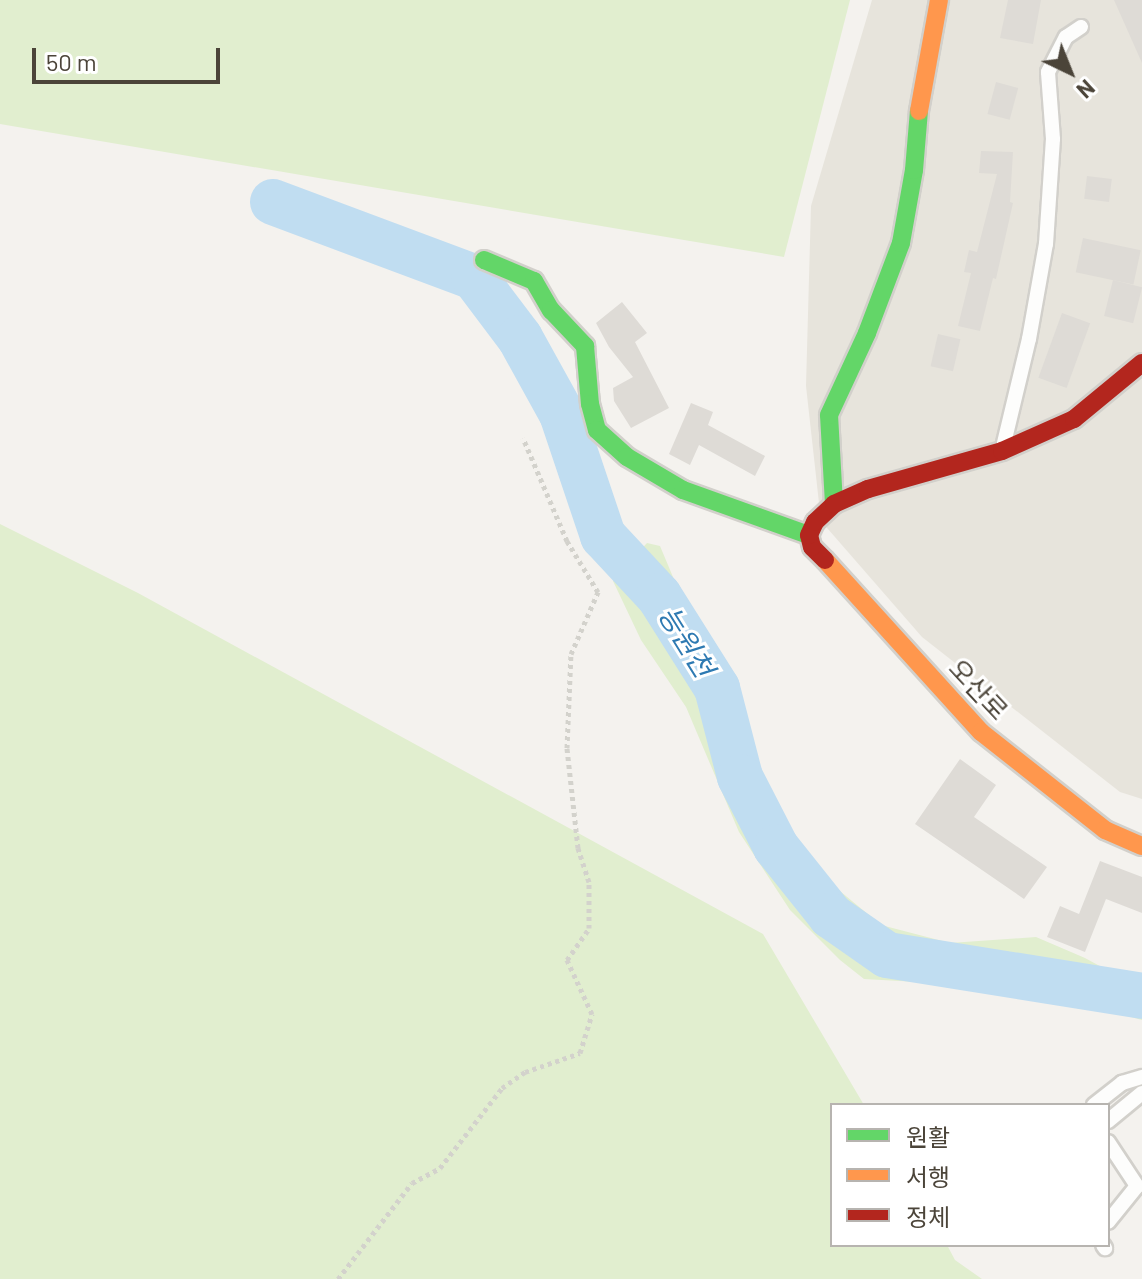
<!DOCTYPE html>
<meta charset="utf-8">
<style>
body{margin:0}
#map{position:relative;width:1142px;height:1279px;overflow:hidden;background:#f4f2ee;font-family:Barlow,"Noto Sans KR",sans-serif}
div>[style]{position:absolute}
.residential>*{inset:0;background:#e7e4dc}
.green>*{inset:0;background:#e1eecf}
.river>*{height:46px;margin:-23px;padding:0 23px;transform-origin:23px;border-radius:23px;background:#c0ddf1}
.building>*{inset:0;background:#dedbd6;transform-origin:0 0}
.path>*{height:5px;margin-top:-2.5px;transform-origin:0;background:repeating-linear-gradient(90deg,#d3d2cc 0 4px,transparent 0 8px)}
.roads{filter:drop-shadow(2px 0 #d2d0cb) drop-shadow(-2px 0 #d2d0cb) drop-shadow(0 2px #d2d0cb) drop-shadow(0 -2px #d2d0cb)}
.lane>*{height:14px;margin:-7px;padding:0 7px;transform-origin:7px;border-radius:7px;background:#fdfdfc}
.fast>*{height:18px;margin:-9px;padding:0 9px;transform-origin:9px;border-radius:9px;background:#63d668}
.slow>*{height:18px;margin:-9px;padding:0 9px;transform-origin:9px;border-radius:9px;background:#ff974d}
.jam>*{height:18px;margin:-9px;padding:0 9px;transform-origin:9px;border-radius:9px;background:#b3261e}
span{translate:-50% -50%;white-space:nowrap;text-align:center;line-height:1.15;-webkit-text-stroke:6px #fff;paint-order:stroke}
.street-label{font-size:26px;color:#4b4439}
.water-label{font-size:28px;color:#2e7ab2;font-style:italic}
.legend{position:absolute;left:830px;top:1103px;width:280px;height:144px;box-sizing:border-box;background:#fff;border:2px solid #b7b4b0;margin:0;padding:10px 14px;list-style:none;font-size:24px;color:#4b4439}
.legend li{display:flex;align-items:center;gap:16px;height:40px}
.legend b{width:40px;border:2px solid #b7b4b0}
.north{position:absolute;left:1030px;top:32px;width:80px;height:80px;-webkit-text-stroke:6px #fff;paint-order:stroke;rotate:137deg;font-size:22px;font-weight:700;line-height:32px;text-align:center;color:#4b4439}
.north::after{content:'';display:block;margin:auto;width:28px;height:36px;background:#4b4439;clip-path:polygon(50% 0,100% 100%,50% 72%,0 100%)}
.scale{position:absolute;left:32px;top:48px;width:188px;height:36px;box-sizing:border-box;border:4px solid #4b4439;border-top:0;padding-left:10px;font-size:24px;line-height:28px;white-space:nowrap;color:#4b4439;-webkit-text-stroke:6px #fff;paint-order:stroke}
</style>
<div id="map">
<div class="residential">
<i style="clip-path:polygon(872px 0,1142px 0,1142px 799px,1120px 792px,922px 637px,821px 521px,806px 386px,811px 206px)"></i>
</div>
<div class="green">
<i style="clip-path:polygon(0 0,850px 0,784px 257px,0 124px)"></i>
<i style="clip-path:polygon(0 524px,138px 593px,763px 934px,864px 1105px,832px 1105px,832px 1245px,947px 1245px,955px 1260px,982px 1279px,0 1279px)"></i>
<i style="clip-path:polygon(647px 543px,660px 546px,725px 701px,806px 863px,881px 925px,950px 943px,1036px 937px,1085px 958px,1142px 989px,1142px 994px,887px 954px,832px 915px,777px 845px,742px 776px,718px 687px,632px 559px)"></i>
<i style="clip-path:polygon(624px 566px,653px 599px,710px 690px,734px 775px,771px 847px,829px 921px,888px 961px,1142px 1004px,1142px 1020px,1057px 997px,989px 986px,864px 979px,840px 960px,790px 910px,739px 832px,686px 707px,641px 640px,613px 581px)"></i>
</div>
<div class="river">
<i style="left:273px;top:202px;width:215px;rotate:20.5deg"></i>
<i style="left:474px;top:277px;width:76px;rotate:53deg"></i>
<i style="left:520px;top:338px;width:87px;rotate:61.1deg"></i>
<i style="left:562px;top:414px;width:129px;rotate:71.4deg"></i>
<i style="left:603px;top:536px;width:82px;rotate:47deg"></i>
<i style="left:659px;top:596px;width:109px;rotate:57.8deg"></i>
<i style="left:717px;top:688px;width:92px;rotate:75.5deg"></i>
<i style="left:740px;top:777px;width:79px;rotate:62.8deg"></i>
<i style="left:776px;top:847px;width:88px;rotate:51.4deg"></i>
<i style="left:831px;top:916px;width:68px;rotate:34.9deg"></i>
<i style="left:887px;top:955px;width:258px;rotate:9.1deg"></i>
</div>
<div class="building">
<i style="clip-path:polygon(1008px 0,1041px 0,1033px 44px,1000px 38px)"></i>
<i style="clip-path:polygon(1114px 0,1142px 0,1142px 63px)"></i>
<i style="left:996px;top:82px;width:23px;height:33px;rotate:15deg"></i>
<i style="clip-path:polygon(981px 151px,1013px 152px,1010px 202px,1013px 203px,996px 279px,993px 278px,980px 331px,958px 326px,971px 273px,964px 272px,969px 250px,977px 252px,997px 174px,979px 173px)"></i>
<i style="left:1087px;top:176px;width:25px;height:23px;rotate:7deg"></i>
<i style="left:1083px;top:238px;width:59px;height:35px;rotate:12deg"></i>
<i style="left:1113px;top:280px;width:30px;height:37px;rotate:14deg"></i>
<i style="clip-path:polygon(622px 302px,647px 333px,635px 342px,669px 408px,631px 428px,614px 401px,613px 388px,633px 377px,609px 347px,596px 323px)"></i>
<i style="left:1062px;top:313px;width:30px;height:69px;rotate:20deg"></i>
<i style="left:938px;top:334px;width:23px;height:33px;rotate:13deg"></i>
<i style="clip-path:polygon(691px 403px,713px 412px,708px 425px,765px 456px,755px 476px,699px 445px,690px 465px,669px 454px)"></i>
<i style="clip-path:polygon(960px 759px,996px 785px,974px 817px,1047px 867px,1024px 899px,915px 824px)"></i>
<i style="clip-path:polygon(1100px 861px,1142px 877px,1142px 913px,1106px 899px,1085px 952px,1047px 937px,1060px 906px,1079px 914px)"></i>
</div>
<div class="path">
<i style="left:338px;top:1279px;width:121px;rotate:-52.4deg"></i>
<i style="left:412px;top:1183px;width:32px;rotate:-28deg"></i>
<i style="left:440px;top:1168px;width:101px;rotate:-52.2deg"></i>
<i style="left:502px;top:1088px;width:28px;rotate:-35deg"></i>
<i style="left:525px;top:1072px;width:58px;rotate:-19.1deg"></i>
<i style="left:580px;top:1053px;width:41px;rotate:-72.9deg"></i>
<i style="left:592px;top:1014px;width:60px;rotate:-114.8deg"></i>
<i style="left:567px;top:960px;width:39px;rotate:-55deg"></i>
<i style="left:589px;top:928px;width:46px;rotate:-90deg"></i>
<i style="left:589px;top:882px;width:36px;rotate:-108deg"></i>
<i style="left:578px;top:848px;width:101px;rotate:-96.3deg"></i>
<i style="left:567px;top:748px;width:94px;rotate:-87.6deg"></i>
<i style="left:571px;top:654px;width:68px;rotate:-66.5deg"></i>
<i style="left:598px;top:592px;width:60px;rotate:-121.3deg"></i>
<i style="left:567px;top:541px;width:112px;rotate:-113.1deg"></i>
</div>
<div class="roads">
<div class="lane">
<i style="left:1004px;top:443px;width:107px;rotate:-76.5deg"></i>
<i style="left:1029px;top:339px;width:97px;rotate:-79.9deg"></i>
<i style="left:1046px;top:244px;width:105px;rotate:-86.2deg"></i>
<i style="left:1053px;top:139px;width:67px;rotate:-94.3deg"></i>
<i style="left:1048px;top:72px;width:39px;rotate:-63deg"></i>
<i style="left:1066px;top:37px;width:18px;rotate:-34deg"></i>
<i style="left:1094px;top:1105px;width:36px;rotate:-38deg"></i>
<i style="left:1122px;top:1083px;width:21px;rotate:-17deg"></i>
<i style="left:1108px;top:1121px;width:44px;rotate:-39.5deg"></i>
<i style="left:1108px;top:1142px;width:53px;rotate:56.6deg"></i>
<i style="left:1137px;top:1186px;width:46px;rotate:128.9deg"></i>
<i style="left:1103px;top:1245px;width:4px;rotate:56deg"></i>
</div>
<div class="fast">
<i style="left:484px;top:260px;width:54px;rotate:22.8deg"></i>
<i style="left:534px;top:281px;width:34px;rotate:60deg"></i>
<i style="left:551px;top:310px;width:50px;rotate:46.6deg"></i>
<i style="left:585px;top:346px;width:58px;rotate:85.1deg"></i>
<i style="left:590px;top:404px;width:27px;rotate:75deg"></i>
<i style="left:597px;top:430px;width:40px;rotate:42deg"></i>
<i style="left:627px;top:457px;width:65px;rotate:30.5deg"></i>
<i style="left:683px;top:490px;width:134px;rotate:19.7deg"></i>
<i style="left:834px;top:504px;width:89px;rotate:-93.2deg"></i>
<i style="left:829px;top:415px;width:90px;rotate:-65.1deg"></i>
<i style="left:867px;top:333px;width:96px;rotate:-69.3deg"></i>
<i style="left:901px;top:243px;width:74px;rotate:-79.9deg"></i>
<i style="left:914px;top:170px;width:59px;rotate:-85.2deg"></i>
</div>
<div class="slow">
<i style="left:919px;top:111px;width:113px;rotate:-79.8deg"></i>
<i style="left:825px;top:560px;width:232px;rotate:47.8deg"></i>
<i style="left:981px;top:732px;width:158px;rotate:38.3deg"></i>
<i style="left:1105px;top:830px;width:40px;rotate:23.4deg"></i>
</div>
<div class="jam">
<i style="left:825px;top:560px;width:18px;rotate:-135deg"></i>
<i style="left:812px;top:547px;width:12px;rotate:-104deg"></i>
<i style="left:809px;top:535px;width:14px;rotate:-65deg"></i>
<i style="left:815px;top:522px;width:26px;rotate:-43deg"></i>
<i style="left:834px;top:504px;width:37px;rotate:-24deg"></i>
<i style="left:868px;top:489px;width:139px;rotate:-15.8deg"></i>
<i style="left:1002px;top:451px;width:79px;rotate:-24deg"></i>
<i style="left:1074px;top:419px;width:88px;rotate:-39.5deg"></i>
</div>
</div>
<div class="street-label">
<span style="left:979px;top:689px;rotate:47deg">오산로</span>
</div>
<div class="water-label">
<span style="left:687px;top:641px;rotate:58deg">능원천</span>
</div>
<ul class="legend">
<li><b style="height:10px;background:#63d668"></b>원활</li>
<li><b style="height:10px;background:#ff974d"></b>서행</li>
<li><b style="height:10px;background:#b3261e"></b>정체</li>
</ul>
<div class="north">N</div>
<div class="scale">50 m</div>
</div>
